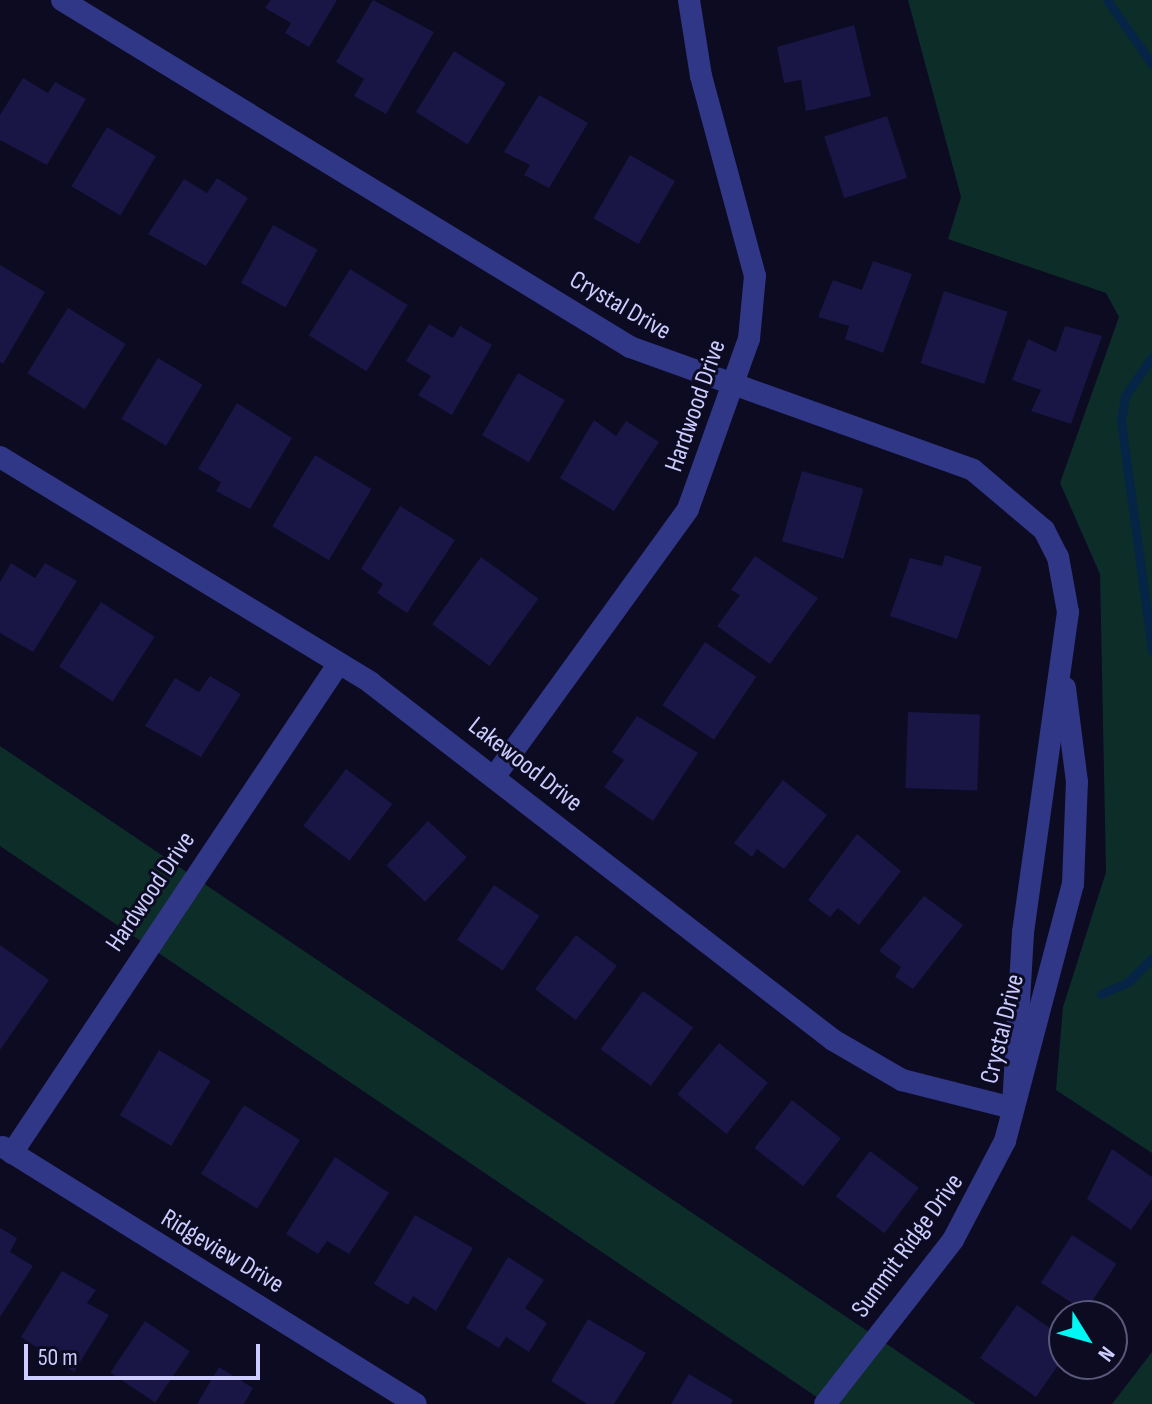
<!DOCTYPE html>
<style>
body{margin:0}
#map{position:relative;width:1152px;height:1404px;overflow:hidden;background:#0c0b22;font-family:"Sofia Sans Condensed",sans-serif}
div>[style]{position:absolute}
.green>*{inset:0;background:#0d2d28;transform-origin:0 0}
.stream>*{height:9px;margin:-4.5px;padding:0 4.5px;transform-origin:4.5px;border-radius:4.5px;background:#062546}
.building>*{inset:0;background:#191545;transform-origin:0 0}
.minor>*{height:22px;margin:-11px;padding:0 11px;transform-origin:11px;border-radius:11px;background:#303787}
span{translate:-50% -50%;white-space:nowrap;text-align:center;line-height:1.15;-webkit-text-stroke:6px #0c0b22;paint-order:stroke}
.street-label{font-size:26px;color:#ccf}
.north{position:absolute;left:1048px;top:1300px;width:80px;height:80px;box-sizing:border-box;background:#0c0b22;border:2px solid #59587a;border-radius:50%;rotate:127deg;font-size:22px;font-weight:700;line-height:32px;text-align:center;color:#ccf}
.north::after{content:'';display:block;margin:auto;width:28px;height:36px;background:#00f7f3;clip-path:polygon(50% 0,100% 100%,50% 72%,0 100%)}
.scale{position:absolute;left:24px;top:1344px;width:236px;height:36px;box-sizing:border-box;border:4px solid #ccf;border-top:0;padding-left:10px;font-size:24px;line-height:28px;white-space:nowrap;color:#ccf;-webkit-text-stroke:6px #0c0b22;paint-order:stroke}
</style>
<div id="map">
<div class="green">
<i style="clip-path:polygon(908px 0,1152px 0,1152px 1153px,1056px 1090px,1063px 1007px,1106px 872px,1100px 574px,1060px 483px,1119px 317px,1106px 293px,948px 239px,961px 197px)"></i>
<i style="left:0;top:746px;width:1177px;height:83px;rotate:34deg"></i>
<i style="clip-path:polygon(1152px 1352px,1152px 1404px,1112px 1404px)"></i>
</div>
<div class="stream">
<i style="left:1107px;top:0;width:78px;rotate:54.9deg"></i>
<i style="left:1152px;top:357px;width:47px;rotate:124.7deg"></i>
<i style="left:1125px;top:396px;width:25px;rotate:99deg"></i>
<i style="left:1121px;top:421px;width:232px;rotate:82.3deg"></i>
<i style="left:1101px;top:994px;width:30px;rotate:-24deg"></i>
<i style="left:1128px;top:982px;width:34px;rotate:-45deg"></i>
</div>
<div class="building">
<i style="clip-path:polygon(271px 0,337px 0,309px 47px,285px 33px,291px 23px,265px 8px)"></i>
<i style="clip-path:polygon(373px 0,434px 32px,386px 114px,354px 96px,364px 79px,336px 62px)"></i>
<i style="clip-path:polygon(854px 25px,871px 96px,806px 111px,801px 80px,784px 83px,777px 47px)"></i>
<i style="left:454px;top:51px;width:61px;height:72px;rotate:32deg"></i>
<i style="clip-path:polygon(23px 78px,48px 93px,55px 82px,86px 99px,47px 165px,0 140px,0 115px)"></i>
<i style="clip-path:polygon(539px 95px,588px 123px,549px 188px,524px 175px,530px 165px,504px 152px)"></i>
<i style="left:887px;top:116px;width:65px;height:66px;rotate:72deg"></i>
<i style="left:107px;top:127px;width:57px;height:69px;rotate:31deg"></i>
<i style="left:630px;top:155px;width:52px;height:73px;rotate:30deg"></i>
<i style="clip-path:polygon(217px 178px,248px 198px,206px 266px,148px 234px,184px 179px,207px 193px)"></i>
<i style="left:273px;top:225px;width:51px;height:66px;rotate:29deg"></i>
<i style="clip-path:polygon(873px 261px,912px 274px,883px 353px,845px 339px,849px 326px,818px 317px,833px 280px,862px 290px)"></i>
<i style="clip-path:polygon(0 265px,45px 292px,3px 364px,0 362px)"></i>
<i style="left:350px;top:269px;width:68px;height:78px;rotate:32deg"></i>
<i style="left:944px;top:291px;width:67px;height:76px;rotate:18deg"></i>
<i style="left:68px;top:308px;width:68px;height:77px;rotate:32deg"></i>
<i style="clip-path:polygon(429px 324px,453px 338px,460px 326px,492px 345px,452px 415px,418px 395px,431px 376px,406px 361px)"></i>
<i style="clip-path:polygon(1065px 326px,1102px 336px,1071px 424px,1031px 411px,1041px 390px,1012px 380px,1028px 339px,1056px 352px)"></i>
<i style="left:158px;top:358px;width:52px;height:71px;rotate:31deg"></i>
<i style="left:518px;top:373px;width:54px;height:72px;rotate:30deg"></i>
<i style="clip-path:polygon(237px 403px,292px 438px,250px 509px,216px 491px,221px 482px,198px 469px)"></i>
<i style="clip-path:polygon(594px 420px,616px 436px,626px 421px,659px 442px,614px 511px,560px 478px)"></i>
<i style="left:315px;top:455px;width:66px;height:83px;rotate:31deg"></i>
<i style="left:802px;top:471px;width:64px;height:73px;rotate:16deg"></i>
<i style="clip-path:polygon(400px 506px,455px 540px,407px 613px,377px 593px,383px 584px,361px 569px)"></i>
<i style="clip-path:polygon(945px 555px,982px 567px,957px 639px,890px 616px,910px 558px,942px 566px)"></i>
<i style="clip-path:polygon(755px 556px,818px 598px,770px 664px,717px 626px,740px 595px,731px 590px)"></i>
<i style="left:481px;top:557px;width:71px;height:83px;rotate:36deg"></i>
<i style="clip-path:polygon(11px 563px,35px 578px,45px 563px,77px 581px,33px 652px,0 633px,0 582px)"></i>
<i style="left:101px;top:602px;width:64px;height:77px;rotate:33deg"></i>
<i style="left:705px;top:642px;width:62px;height:76px;rotate:34deg"></i>
<i style="clip-path:polygon(210px 676px,241px 694px,201px 757px,145px 726px,175px 678px,199px 692px)"></i>
<i style="left:908px;top:712px;width:72px;height:76px;rotate:2deg"></i>
<i style="clip-path:polygon(637px 716px,698px 753px,653px 821px,604px 787px,624px 760px,612px 752px)"></i>
<i style="left:346px;top:769px;width:58px;height:71px;rotate:37deg"></i>
<i style="clip-path:polygon(783px 780px,827px 815px,784px 869px,757px 849px,752px 857px,734px 843px)"></i>
<i style="left:428px;top:821px;width:53px;height:61px;rotate:43deg"></i>
<i style="clip-path:polygon(857px 834px,901px 871px,859px 925px,838px 908px,830px 917px,808px 900px)"></i>
<i style="left:494px;top:885px;width:55px;height:66px;rotate:34deg"></i>
<i style="clip-path:polygon(924px 896px,963px 925px,913px 989px,895px 977px,901px 967px,879px 951px)"></i>
<i style="left:576px;top:935px;width:51px;height:68px;rotate:37deg"></i>
<i style="clip-path:polygon(0 945px,49px 980px,0 1050px)"></i>
<i style="left:643px;top:991px;width:62px;height:72px;rotate:36deg"></i>
<i style="left:719px;top:1043px;width:63px;height:66px;rotate:39deg"></i>
<i style="left:159px;top:1050px;width:60px;height:76px;rotate:31deg"></i>
<i style="left:792px;top:1100px;width:62px;height:61px;rotate:38deg"></i>
<i style="left:244px;top:1105px;width:66px;height:81px;rotate:32deg"></i>
<i style="clip-path:polygon(1112px 1149px,1152px 1177px,1152px 1199px,1131px 1230px,1087px 1199px)"></i>
<i style="left:870px;top:1151px;width:61px;height:57px;rotate:37deg"></i>
<i style="clip-path:polygon(335px 1157px,389px 1193px,349px 1254px,327px 1241px,318px 1254px,286px 1234px)"></i>
<i style="clip-path:polygon(415px 1215px,473px 1248px,436px 1311px,413px 1296px,408px 1305px,374px 1284px)"></i>
<i style="clip-path:polygon(0 1228px,17px 1238px,10px 1252px,33px 1266px,0 1317px)"></i>
<i style="left:1072px;top:1235px;width:53px;height:57px;rotate:33deg"></i>
<i style="clip-path:polygon(508px 1257px,544px 1280px,525px 1308px,547px 1323px,529px 1352px,506px 1337px,499px 1348px,466px 1328px)"></i>
<i style="clip-path:polygon(62px 1271px,96px 1290px,87px 1303px,109px 1315px,74px 1372px,21px 1337px)"></i>
<i style="clip-path:polygon(1017px 1305px,1064px 1338px,1064px 1357px,1036px 1397px,980px 1358px)"></i>
<i style="clip-path:polygon(588px 1319px,646px 1353px,614px 1404px,587px 1404px,551px 1381px)"></i>
<i style="left:145px;top:1321px;width:54px;height:62px;rotate:34deg"></i>
<i style="clip-path:polygon(219px 1367px,253px 1388px,244px 1404px,197px 1404px)"></i>
<i style="clip-path:polygon(689px 1374px,733px 1400px,731px 1404px,671px 1404px)"></i>
</div>
<div class="minor">
<i style="left:62px;top:0;width:666px;rotate:31.42deg"></i>
<i style="left:630px;top:347px;width:364px;rotate:19.7deg"></i>
<i style="left:973px;top:470px;width:93px;rotate:40.2deg"></i>
<i style="left:1044px;top:530px;width:30px;rotate:63deg"></i>
<i style="left:1058px;top:557px;width:56px;rotate:79.7deg"></i>
<i style="left:1068px;top:612px;width:324px;rotate:98deg"></i>
<i style="left:1023px;top:933px;width:175px;rotate:93.3deg"></i>
<i style="left:0;top:457px;width:434px;rotate:31.3deg"></i>
<i style="left:371px;top:683px;width:584px;rotate:37.69deg"></i>
<i style="left:833px;top:1040px;width:80px;rotate:30.1deg"></i>
<i style="left:902px;top:1080px;width:114px;rotate:14.2deg"></i>
<i style="left:495px;top:776px;width:329px;rotate:-54.1deg"></i>
<i style="left:688px;top:509px;width:181px;rotate:-70.3deg"></i>
<i style="left:749px;top:339px;width:63px;rotate:-84.6deg"></i>
<i style="left:755px;top:276px;width:207px;rotate:-105.1deg"></i>
<i style="left:701px;top:76px;width:77px;rotate:-99deg"></i>
<i style="left:3px;top:1147px;width:486px;rotate:31.9deg"></i>
<i style="left:12px;top:1153px;width:589px;rotate:-56.28deg"></i>
<i style="left:825px;top:1404px;width:208px;rotate:-52deg"></i>
<i style="left:953px;top:1240px;width:112px;rotate:-62.3deg"></i>
<i style="left:1005px;top:1141px;width:266px;rotate:-75.2deg"></i>
<i style="left:1073px;top:884px;width:102px;rotate:-87.8deg"></i>
<i style="left:1077px;top:782px;width:95px;rotate:-97.3deg"></i>
</div>
<div class="street-label">
<span style="left:620px;top:306px;rotate:30deg">Crystal Drive</span>
<span style="left:696px;top:406px;rotate:-71deg">Hardwood Drive</span>
<span style="left:525px;top:765px;rotate:38deg">Lakewood Drive</span>
<span style="left:151px;top:892px;rotate:-56deg">Hardwood Drive</span>
<span style="left:1003px;top:1029px;rotate:-76deg">Crystal Drive</span>
<span style="left:908px;top:1246px;rotate:-54deg">Summit Ridge Drive</span>
<span style="left:222px;top:1252px;rotate:31deg">Ridgeview Drive</span>
</div>
<div class="north">N</div>
<div class="scale">50 m</div>
</div>
